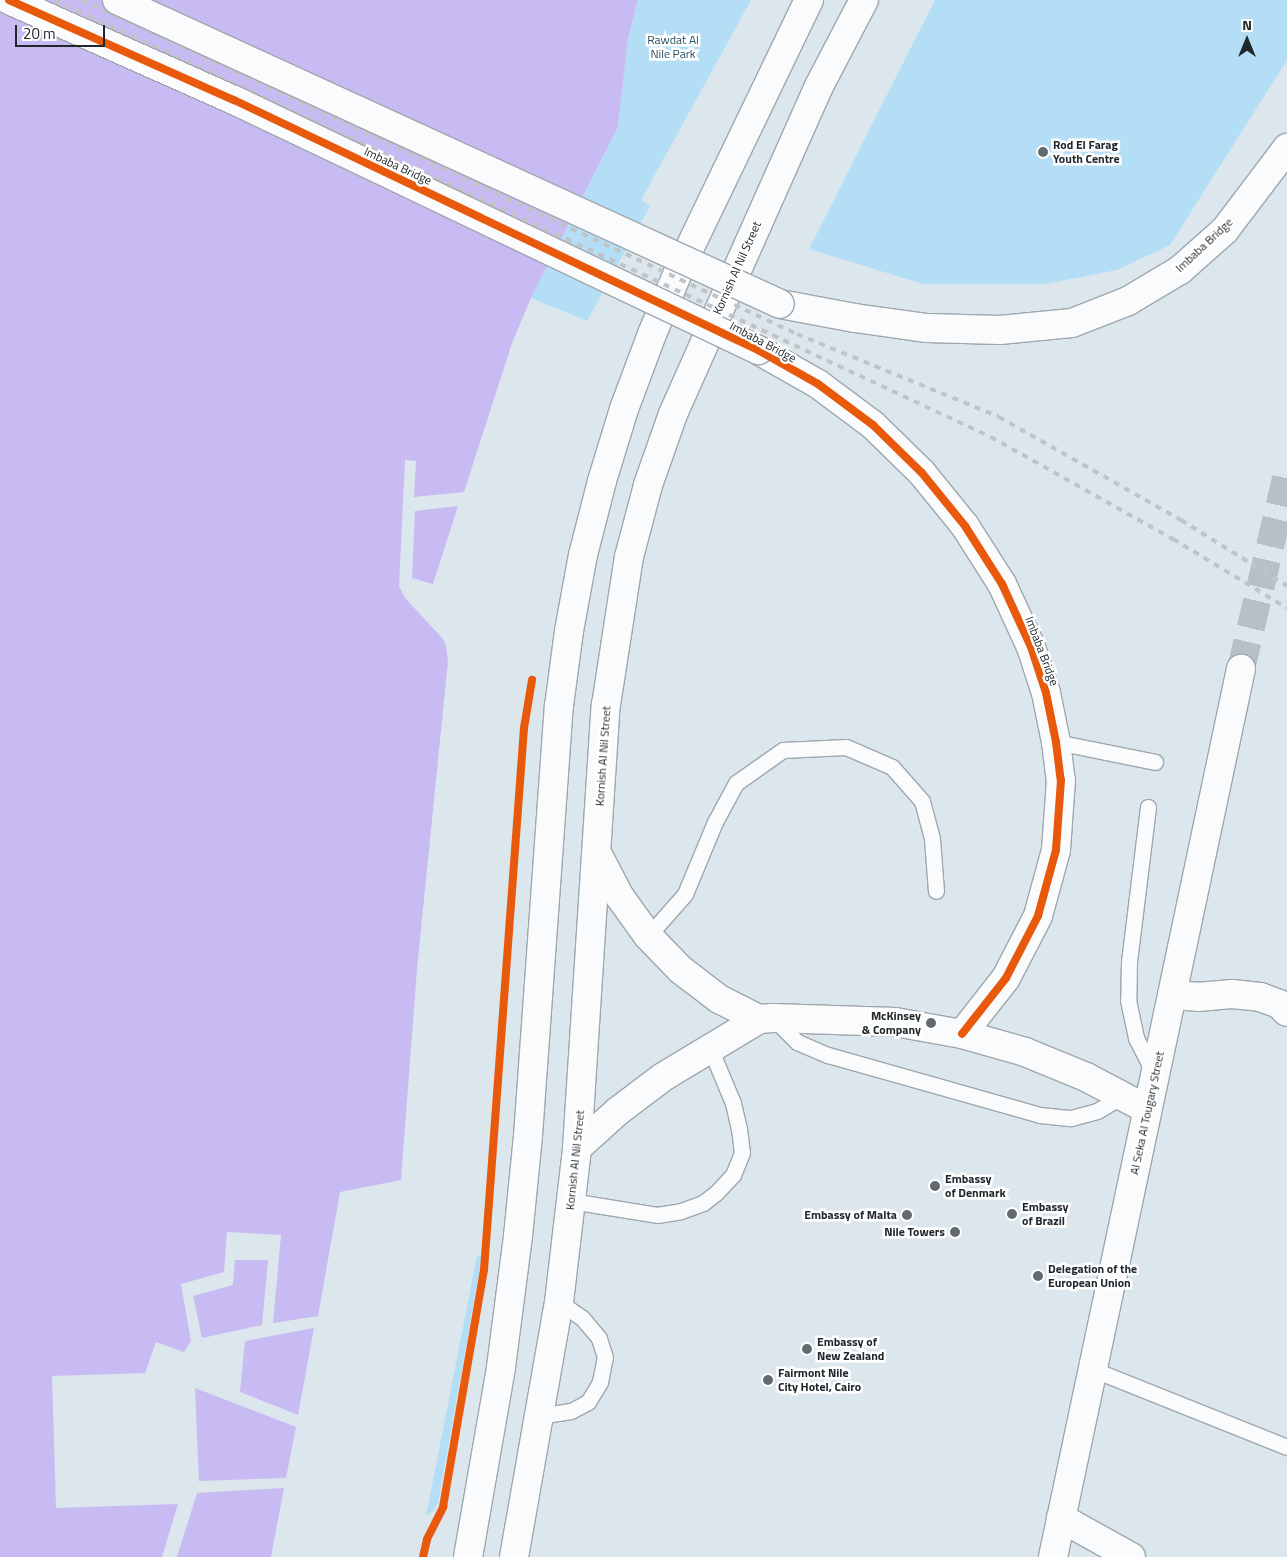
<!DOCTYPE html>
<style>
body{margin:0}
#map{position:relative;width:1287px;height:1557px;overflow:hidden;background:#dbe6ed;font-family:"Titillium Web",sans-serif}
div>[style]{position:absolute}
.green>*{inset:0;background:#b4def5}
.water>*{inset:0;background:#c8bbf3}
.secondary-tunnel>*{height:28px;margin-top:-14px;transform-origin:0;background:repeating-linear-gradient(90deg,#b6c0c6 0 28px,transparent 0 42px)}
.roads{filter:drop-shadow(1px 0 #9fa7ad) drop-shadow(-1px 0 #9fa7ad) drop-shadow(0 1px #9fa7ad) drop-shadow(0 -1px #9fa7ad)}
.lane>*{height:15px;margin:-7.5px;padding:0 7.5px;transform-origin:7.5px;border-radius:7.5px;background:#fafbfc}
.street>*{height:28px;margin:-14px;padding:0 14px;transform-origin:14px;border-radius:14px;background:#fafbfc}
.secondary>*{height:28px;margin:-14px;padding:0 14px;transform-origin:14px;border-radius:14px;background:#fafbfc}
.highway>*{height:28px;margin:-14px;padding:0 14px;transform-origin:14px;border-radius:14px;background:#fafbfc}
.rail>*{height:4px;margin-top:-2px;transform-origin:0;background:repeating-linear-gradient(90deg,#c1c4c6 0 6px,transparent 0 12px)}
.bridges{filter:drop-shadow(1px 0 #9fa7ad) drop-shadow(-1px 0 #9fa7ad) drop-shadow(0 1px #9fa7ad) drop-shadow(0 -1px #9fa7ad)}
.secondary-bridge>*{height:28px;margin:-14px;padding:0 14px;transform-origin:14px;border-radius:14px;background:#fafbfc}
.cycleway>*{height:8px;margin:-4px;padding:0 4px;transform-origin:4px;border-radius:4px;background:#e8590c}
.dots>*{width:14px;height:14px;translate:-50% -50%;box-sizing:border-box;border:2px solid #fff;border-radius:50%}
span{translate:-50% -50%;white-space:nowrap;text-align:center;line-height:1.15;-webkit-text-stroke:5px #fff;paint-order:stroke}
.park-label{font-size:12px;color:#274f63}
.poi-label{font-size:12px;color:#20282c;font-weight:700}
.left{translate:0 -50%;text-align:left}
.right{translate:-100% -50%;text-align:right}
.street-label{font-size:12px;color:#20282c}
.north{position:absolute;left:1222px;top:15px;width:50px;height:50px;-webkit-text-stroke:4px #fff;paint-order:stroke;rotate:0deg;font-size:14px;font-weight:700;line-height:20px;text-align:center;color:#20282c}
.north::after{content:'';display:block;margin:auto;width:18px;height:22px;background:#20282c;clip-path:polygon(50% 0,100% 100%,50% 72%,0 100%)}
.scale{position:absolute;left:15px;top:25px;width:90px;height:22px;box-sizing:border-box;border:2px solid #20282c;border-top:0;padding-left:6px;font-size:15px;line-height:18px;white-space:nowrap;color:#20282c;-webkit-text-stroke:4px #fff;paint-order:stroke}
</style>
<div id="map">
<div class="green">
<i style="clip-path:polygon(638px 0,751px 0,641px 200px,650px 206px,587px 321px,531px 298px,618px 127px,628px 38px)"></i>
<i style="clip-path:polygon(935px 0,1287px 0,1287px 60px,1170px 245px,1117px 270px,1045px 284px,923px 284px,809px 249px)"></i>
<i style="clip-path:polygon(477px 1256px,482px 1256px,438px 1503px,433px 1511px,426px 1516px)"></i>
</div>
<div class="water">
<i style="clip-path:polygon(0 0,638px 0,628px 38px,618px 127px,531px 298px,512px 343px,464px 492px,414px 497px,416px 461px,405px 460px,399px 586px,405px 598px,443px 639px,446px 646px,448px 661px,417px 969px,401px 1180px,340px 1192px,318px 1316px,273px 1323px,281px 1235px,227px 1232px,224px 1272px,181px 1284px,191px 1341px,184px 1352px,156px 1342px,145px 1373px,52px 1376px,56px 1508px,178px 1504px,162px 1557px,0 1557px)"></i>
<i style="clip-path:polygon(458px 506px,433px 584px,412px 578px,415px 511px)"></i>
<i style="clip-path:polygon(235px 1260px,268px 1260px,262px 1325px,202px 1338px,193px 1296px,233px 1285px)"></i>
<i style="clip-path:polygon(314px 1328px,298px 1415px,240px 1392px,245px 1341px)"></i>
<i style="clip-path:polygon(195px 1388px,296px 1427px,286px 1478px,199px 1481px)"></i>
<i style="clip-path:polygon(284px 1488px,271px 1557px,177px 1557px,197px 1493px)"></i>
</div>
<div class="secondary-tunnel">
<i style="left:1241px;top:669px;width:199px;rotate:-76.7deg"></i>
</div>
<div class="roads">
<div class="lane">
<i style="left:1056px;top:742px;width:101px;rotate:11.4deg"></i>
<i style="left:1148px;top:807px;width:155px;rotate:97deg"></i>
<i style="left:1129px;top:961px;width:39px;rotate:91deg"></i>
<i style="left:1128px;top:1000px;width:39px;rotate:78deg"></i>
<i style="left:1136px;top:1038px;width:39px;rotate:63deg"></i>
<i style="left:648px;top:936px;width:56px;rotate:-48.6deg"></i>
<i style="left:685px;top:894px;width:78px;rotate:-67.4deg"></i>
<i style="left:715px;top:822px;width:44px;rotate:-61.7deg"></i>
<i style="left:736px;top:783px;width:57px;rotate:-35.1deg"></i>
<i style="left:783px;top:750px;width:63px;rotate:-2.7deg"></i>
<i style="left:846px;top:747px;width:50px;rotate:23.5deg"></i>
<i style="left:892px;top:767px;width:45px;rotate:48.6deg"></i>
<i style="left:922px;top:801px;width:39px;rotate:75deg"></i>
<i style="left:932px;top:839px;width:52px;rotate:85.6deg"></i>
<i style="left:773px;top:1018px;width:34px;rotate:45deg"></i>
<i style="left:797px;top:1042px;width:34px;rotate:23deg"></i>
<i style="left:828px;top:1055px;width:220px;rotate:15.8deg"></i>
<i style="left:1040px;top:1115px;width:31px;rotate:6deg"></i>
<i style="left:1071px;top:1118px;width:27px;rotate:-15deg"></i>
<i style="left:1097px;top:1111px;width:29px;rotate:-31deg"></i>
<i style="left:571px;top:1201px;width:87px;rotate:9.2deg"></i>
<i style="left:657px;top:1215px;width:24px;rotate:-9deg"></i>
<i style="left:681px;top:1211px;width:23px;rotate:-20deg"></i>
<i style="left:703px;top:1203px;width:16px;rotate:-38deg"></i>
<i style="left:716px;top:1193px;width:25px;rotate:-47deg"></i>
<i style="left:733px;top:1175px;width:24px;rotate:-68deg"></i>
<i style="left:742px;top:1153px;width:24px;rotate:-97deg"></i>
<i style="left:739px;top:1129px;width:27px;rotate:-103deg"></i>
<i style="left:733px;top:1103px;width:60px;rotate:-112.7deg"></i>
<i style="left:1092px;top:1369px;width:210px;rotate:21.8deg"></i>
<i style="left:539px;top:1416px;width:32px;rotate:-9deg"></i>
<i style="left:571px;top:1411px;width:19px;rotate:-28deg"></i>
<i style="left:588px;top:1402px;width:23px;rotate:-59deg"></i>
<i style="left:600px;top:1382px;width:25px;rotate:-79deg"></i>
<i style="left:605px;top:1357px;width:20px;rotate:-108deg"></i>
<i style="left:599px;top:1338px;width:26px;rotate:-130deg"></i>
<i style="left:582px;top:1318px;width:28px;rotate:-145deg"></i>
</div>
<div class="street">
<i style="left:1172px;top:995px;width:26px;rotate:4deg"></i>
<i style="left:1198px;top:997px;width:34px;rotate:-5deg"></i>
<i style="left:1232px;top:994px;width:28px;rotate:6deg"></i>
<i style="left:1260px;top:997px;width:20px;rotate:20deg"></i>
<i style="left:1279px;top:1004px;width:11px;rotate:45deg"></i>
<i style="left:1061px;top:1518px;width:80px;rotate:29.1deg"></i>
</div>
<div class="secondary">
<i style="left:780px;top:304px;width:76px;rotate:10.6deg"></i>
<i style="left:855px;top:318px;width:73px;rotate:7.9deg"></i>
<i style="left:927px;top:328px;width:73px;rotate:1.6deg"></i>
<i style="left:1000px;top:330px;width:72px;rotate:-5.6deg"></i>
<i style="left:1072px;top:323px;width:60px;rotate:-21.4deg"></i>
<i style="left:1128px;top:301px;width:61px;rotate:-30.8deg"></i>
<i style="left:1180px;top:270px;width:60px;rotate:-41.6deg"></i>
<i style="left:1225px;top:230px;width:103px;rotate:-52.9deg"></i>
<i style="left:758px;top:350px;width:69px;rotate:29.5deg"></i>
<i style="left:818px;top:384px;width:69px;rotate:36.7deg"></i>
<i style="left:873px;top:425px;width:69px;rotate:44.4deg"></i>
<i style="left:922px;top:473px;width:68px;rotate:50.9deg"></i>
<i style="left:965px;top:526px;width:69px;rotate:57.5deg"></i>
<i style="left:1002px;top:584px;width:69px;rotate:65.3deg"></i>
<i style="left:1031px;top:647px;width:48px;rotate:71.9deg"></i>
<i style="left:1046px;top:693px;width:50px;rotate:78.5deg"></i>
<i style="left:1056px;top:742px;width:38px;rotate:83deg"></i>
<i style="left:1061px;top:780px;width:70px;rotate:94.1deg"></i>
<i style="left:1056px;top:850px;width:68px;rotate:105.3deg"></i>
<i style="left:1038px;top:916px;width:70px;rotate:117.3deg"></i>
<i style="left:1006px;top:978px;width:71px;rotate:128.2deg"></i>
<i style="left:598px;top:855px;width:47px;rotate:62.4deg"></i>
<i style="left:620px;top:897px;width:48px;rotate:54.3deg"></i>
<i style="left:648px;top:936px;width:47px;rotate:45.9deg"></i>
<i style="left:681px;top:970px;width:48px;rotate:37.3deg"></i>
<i style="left:719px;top:999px;width:45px;rotate:26.6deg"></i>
<i style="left:577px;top:1148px;width:55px;rotate:-42.1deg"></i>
<i style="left:618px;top:1111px;width:56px;rotate:-37.1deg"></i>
<i style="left:663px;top:1077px;width:112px;rotate:-31.1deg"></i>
<i style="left:759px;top:1019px;width:14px;rotate:-4deg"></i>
<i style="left:773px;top:1018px;width:122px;rotate:1.9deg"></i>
<i style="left:895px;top:1022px;width:68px;rotate:10.2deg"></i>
<i style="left:962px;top:1034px;width:66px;rotate:15.9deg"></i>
<i style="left:1025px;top:1052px;width:66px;rotate:22.3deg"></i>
<i style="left:1086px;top:1077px;width:69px;rotate:27.7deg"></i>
<i style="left:1053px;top:1557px;width:908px;rotate:-78.05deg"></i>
</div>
<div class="highway">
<i style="left:468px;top:1557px;width:193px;rotate:-80.1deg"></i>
<i style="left:501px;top:1367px;width:132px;rotate:-82.6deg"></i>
<i style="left:518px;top:1236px;width:100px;rotate:-84.3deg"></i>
<i style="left:528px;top:1136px;width:431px;rotate:-85.9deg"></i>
<i style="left:559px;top:706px;width:76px;rotate:-82.4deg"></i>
<i style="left:569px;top:631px;width:77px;rotate:-79.6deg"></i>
<i style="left:583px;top:555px;width:76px;rotate:-75.6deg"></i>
<i style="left:602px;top:481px;width:75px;rotate:-73deg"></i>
<i style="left:624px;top:409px;width:80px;rotate:-69.5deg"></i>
<i style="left:652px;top:334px;width:69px;rotate:-67.1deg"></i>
<i style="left:679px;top:270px;width:300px;rotate:-64.3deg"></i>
<i style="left:514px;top:1557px;width:259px;rotate:-80deg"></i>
<i style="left:559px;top:1302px;width:155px;rotate:-83.3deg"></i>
<i style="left:577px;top:1148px;width:444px;rotate:-86.3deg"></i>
<i style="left:606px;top:705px;width:150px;rotate:-81.2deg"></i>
<i style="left:629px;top:557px;width:74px;rotate:-75.2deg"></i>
<i style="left:648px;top:485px;width:75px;rotate:-70.6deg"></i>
<i style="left:673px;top:414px;width:359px;rotate:-66deg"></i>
<i style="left:819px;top:86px;width:97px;rotate:-62.4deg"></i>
</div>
</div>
<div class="rail">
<i style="left:55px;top:0;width:1033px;rotate:25.03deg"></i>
<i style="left:991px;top:437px;width:209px;rotate:29.3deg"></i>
<i style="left:1173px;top:539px;width:133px;rotate:31.2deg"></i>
<i style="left:82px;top:0;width:789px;rotate:25.04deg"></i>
<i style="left:797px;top:334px;width:218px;rotate:22.3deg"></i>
<i style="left:999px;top:417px;width:209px;rotate:29.5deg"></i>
<i style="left:1181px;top:520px;width:125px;rotate:31.9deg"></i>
</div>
<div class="bridges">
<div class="secondary-bridge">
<i style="left:9px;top:0;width:246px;rotate:24deg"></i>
<i style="left:234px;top:100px;width:581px;rotate:25.51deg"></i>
<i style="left:117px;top:0;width:729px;rotate:24.63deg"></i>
</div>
</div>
<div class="cycleway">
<i style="left:9px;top:0;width:246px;rotate:24deg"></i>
<i style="left:234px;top:100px;width:581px;rotate:25.51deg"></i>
<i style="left:758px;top:350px;width:69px;rotate:29.5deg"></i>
<i style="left:818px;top:384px;width:69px;rotate:36.7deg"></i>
<i style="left:873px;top:425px;width:69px;rotate:44.4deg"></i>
<i style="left:922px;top:473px;width:68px;rotate:50.9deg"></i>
<i style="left:965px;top:526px;width:69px;rotate:57.5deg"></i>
<i style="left:1002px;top:584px;width:69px;rotate:65.3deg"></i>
<i style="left:1031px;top:647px;width:48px;rotate:71.9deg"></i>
<i style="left:1046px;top:693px;width:50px;rotate:78.5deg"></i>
<i style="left:1056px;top:742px;width:38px;rotate:83deg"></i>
<i style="left:1061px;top:780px;width:70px;rotate:94.1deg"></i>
<i style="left:1056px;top:850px;width:68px;rotate:105.3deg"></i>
<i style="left:1038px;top:916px;width:70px;rotate:117.3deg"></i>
<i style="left:1006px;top:978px;width:71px;rotate:128.2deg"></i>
<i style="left:423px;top:1557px;width:18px;rotate:-77deg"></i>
<i style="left:427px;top:1539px;width:36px;rotate:-63deg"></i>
<i style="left:443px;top:1507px;width:241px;rotate:-80.2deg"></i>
<i style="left:484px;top:1270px;width:543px;rotate:-85.78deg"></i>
<i style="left:524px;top:728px;width:49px;rotate:-80.5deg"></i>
</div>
<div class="dots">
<i style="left:1043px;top:152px;background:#616a70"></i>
<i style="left:931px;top:1023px;background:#616a70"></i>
<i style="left:935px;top:1186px;background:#616a70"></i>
<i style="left:1012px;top:1214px;background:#616a70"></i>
<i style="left:907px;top:1215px;background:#616a70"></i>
<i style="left:955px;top:1232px;background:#616a70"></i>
<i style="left:1038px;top:1276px;background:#616a70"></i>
<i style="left:807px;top:1349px;background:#616a70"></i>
<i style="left:768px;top:1380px;background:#616a70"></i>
</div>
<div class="park-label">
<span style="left:673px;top:47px">Rawdat Al<br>Nile Park</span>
</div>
<div class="poi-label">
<span class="left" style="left:1053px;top:152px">Rod El Farag<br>Youth Centre</span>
<span class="right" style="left:921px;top:1023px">McKinsey<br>&amp; Company</span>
<span class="left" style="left:945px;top:1186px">Embassy<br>of Denmark</span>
<span class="left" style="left:1022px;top:1214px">Embassy<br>of Brazil</span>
<span class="right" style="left:897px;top:1215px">Embassy of Malta</span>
<span class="right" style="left:945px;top:1232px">Nile Towers</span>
<span class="left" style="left:1048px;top:1276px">Delegation of the<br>European Union</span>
<span class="left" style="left:817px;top:1349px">Embassy of<br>New Zealand</span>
<span class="left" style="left:778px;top:1380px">Fairmont Nile<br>City Hotel, Cairo</span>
</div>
<div class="street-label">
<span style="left:398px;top:166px;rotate:25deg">Imbaba Bridge</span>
<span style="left:1204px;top:245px;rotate:-43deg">Imbaba Bridge</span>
<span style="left:737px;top:268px;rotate:-66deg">Kornish Al Nil Street</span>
<span style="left:763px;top:342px;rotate:28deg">Imbaba Bridge</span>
<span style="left:1042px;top:651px;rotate:69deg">Imbaba Bridge</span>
<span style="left:603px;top:756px;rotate:-86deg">Kornish Al Nil Street</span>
<span style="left:1147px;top:1113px;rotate:-78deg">Al Seka Al Tougary Street</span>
<span style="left:575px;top:1160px;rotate:-84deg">Kornish Al Nil Street</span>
</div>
<div class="north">N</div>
<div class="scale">20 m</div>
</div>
